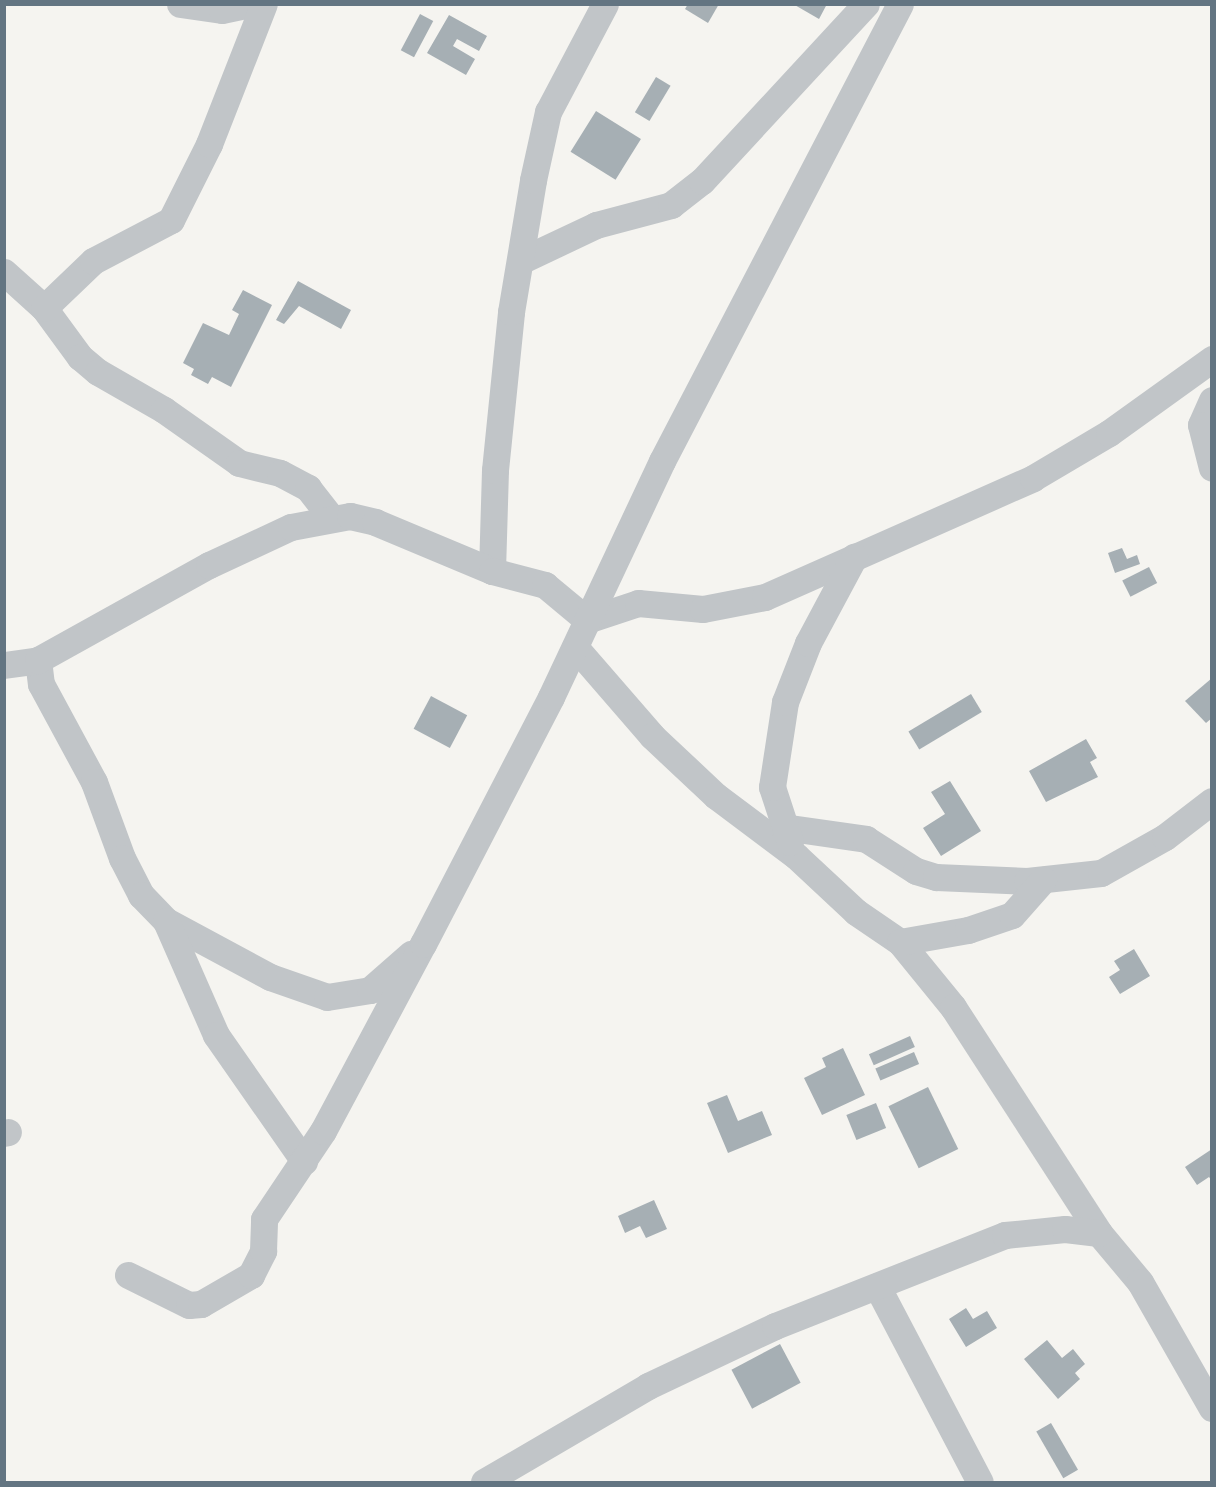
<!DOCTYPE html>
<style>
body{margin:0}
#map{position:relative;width:1216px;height:1487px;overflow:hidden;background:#f5f4f0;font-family:Commissioner,sans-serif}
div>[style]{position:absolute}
.building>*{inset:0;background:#a6afb4;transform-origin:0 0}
.minor>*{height:27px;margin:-13.5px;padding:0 13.5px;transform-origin:13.5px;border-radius:13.5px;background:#c1c5c8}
span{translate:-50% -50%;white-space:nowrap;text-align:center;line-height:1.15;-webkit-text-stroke:6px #fff;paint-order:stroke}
.frame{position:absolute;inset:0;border:6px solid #637582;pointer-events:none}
</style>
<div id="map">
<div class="building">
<i style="clip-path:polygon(688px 4px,719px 4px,708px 23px,685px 9px)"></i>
<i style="clip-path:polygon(793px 4px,827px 4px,819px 19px)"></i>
<i style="left:420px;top:14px;width:15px;height:41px;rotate:28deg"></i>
<i style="clip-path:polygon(449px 15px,487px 36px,479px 51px,457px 39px,453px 46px,475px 59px,466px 75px,427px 53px)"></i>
<i style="left:656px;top:77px;width:17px;height:41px;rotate:31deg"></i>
<i style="left:596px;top:111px;width:53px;height:48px;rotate:32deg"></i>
<i style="clip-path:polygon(298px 281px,351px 310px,341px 329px,299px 306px,284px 324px,276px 320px)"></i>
<i style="clip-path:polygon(243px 290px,272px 305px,231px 387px,212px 377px,208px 384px,191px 375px,194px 369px,183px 363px,203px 323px,229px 335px,239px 314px,232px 310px)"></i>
<i style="clip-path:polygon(1122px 548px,1127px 559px,1137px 555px,1140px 564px,1115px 573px,1108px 553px)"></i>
<i style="left:1149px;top:567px;width:18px;height:30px;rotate:63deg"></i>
<i style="clip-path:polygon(1212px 678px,1212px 718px,1206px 723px,1185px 701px)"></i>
<i style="left:971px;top:694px;width:21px;height:73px;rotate:59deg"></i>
<i style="left:431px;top:696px;width:41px;height:37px;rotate:28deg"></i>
<i style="clip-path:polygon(1086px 739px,1097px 758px,1090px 762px,1098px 777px,1046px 802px,1029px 771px)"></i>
<i style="clip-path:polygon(950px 781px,981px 831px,941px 856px,923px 828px,945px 814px,931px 792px)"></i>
<i style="clip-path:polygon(1134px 949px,1150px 976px,1120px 994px,1109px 977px,1120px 970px,1114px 961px)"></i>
<i style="left:910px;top:1036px;width:12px;height:45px;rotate:66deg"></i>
<i style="clip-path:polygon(843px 1048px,865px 1095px,822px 1115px,804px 1078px,826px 1067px,822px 1058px)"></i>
<i style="left:914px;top:1052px;width:13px;height:42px;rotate:67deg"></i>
<i style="left:928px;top:1087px;width:69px;height:44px;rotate:64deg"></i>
<i style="clip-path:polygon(727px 1095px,738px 1121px,762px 1111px,772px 1135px,728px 1153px,707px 1103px)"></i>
<i style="left:876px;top:1103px;width:27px;height:32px;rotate:68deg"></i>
<i style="clip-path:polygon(1212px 1149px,1212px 1181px,1209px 1177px,1197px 1185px,1185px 1167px)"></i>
<i style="clip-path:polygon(654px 1200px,667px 1229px,646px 1238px,640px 1226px,625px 1233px,618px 1216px)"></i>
<i style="clip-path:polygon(966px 1308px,973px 1319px,987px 1311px,997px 1328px,966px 1347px,949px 1319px)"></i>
<i style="clip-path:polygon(1047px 1340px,1062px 1358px,1073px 1349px,1085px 1364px,1075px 1373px,1080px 1379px,1058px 1399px,1024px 1359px)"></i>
<i style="left:780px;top:1344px;width:44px;height:55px;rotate:62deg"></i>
<i style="left:1051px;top:1423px;width:54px;height:17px;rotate:60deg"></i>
</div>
<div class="minor">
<i style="left:180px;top:4px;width:42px;rotate:8.1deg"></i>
<i style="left:222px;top:10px;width:29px;rotate:-12deg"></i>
<i style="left:520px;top:261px;width:84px;rotate:-25.3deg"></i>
<i style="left:596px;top:225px;width:78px;rotate:-14.9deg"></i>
<i style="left:671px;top:205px;width:39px;rotate:-38deg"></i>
<i style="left:702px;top:181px;width:241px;rotate:-47.2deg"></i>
<i style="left:4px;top:272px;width:54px;rotate:42deg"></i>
<i style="left:44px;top:308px;width:61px;rotate:53.7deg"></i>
<i style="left:80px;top:357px;width:23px;rotate:40deg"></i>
<i style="left:98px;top:372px;width:76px;rotate:29.9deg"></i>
<i style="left:164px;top:410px;width:92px;rotate:35.2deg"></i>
<i style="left:239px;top:463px;width:42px;rotate:13.7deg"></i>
<i style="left:280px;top:473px;width:32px;rotate:28deg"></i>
<i style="left:308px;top:488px;width:39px;rotate:52deg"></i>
<i style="left:44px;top:308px;width:68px;rotate:-43.8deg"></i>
<i style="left:93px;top:261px;width:88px;rotate:-27.7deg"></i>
<i style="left:171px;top:220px;width:85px;rotate:-63.4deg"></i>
<i style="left:209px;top:144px;width:150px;rotate:-68.6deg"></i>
<i style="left:1212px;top:400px;width:27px;rotate:114deg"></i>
<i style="left:1201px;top:425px;width:44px;rotate:75.7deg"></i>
<i style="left:492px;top:571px;width:101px;rotate:-88.3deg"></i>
<i style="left:495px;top:470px;width:159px;rotate:-84.2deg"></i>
<i style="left:511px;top:312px;width:134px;rotate:-80.5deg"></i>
<i style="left:533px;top:180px;width:70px;rotate:-77.6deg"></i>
<i style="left:548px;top:112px;width:122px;rotate:-62.2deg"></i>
<i style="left:575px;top:647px;width:118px;rotate:49.1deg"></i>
<i style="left:652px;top:736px;width:88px;rotate:43.2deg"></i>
<i style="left:716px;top:796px;width:100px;rotate:36.9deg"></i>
<i style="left:796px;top:856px;width:82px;rotate:43deg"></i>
<i style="left:856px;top:912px;width:53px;rotate:34.3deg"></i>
<i style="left:900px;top:942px;width:84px;rotate:50.8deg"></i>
<i style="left:953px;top:1007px;width:269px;rotate:57.1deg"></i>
<i style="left:1099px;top:1233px;width:64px;rotate:50.1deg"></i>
<i style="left:1140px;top:1282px;width:145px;rotate:60.3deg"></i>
<i style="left:38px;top:660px;width:24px;rotate:83deg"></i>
<i style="left:41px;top:684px;width:111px;rotate:61.6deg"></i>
<i style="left:94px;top:782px;width:81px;rotate:69.8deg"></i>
<i style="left:122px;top:858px;width:42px;rotate:62.8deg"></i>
<i style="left:141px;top:895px;width:36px;rotate:46deg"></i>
<i style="left:166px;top:921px;width:118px;rotate:28.3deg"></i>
<i style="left:270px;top:977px;width:60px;rotate:19.3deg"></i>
<i style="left:327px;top:997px;width:44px;rotate:-9.2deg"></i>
<i style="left:370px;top:990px;width:55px;rotate:-41.3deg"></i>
<i style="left:4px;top:665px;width:34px;rotate:-8deg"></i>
<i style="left:38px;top:660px;width:196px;rotate:-29.1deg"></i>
<i style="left:209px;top:565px;width:90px;rotate:-24.9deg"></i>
<i style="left:291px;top:527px;width:60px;rotate:-10.6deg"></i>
<i style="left:350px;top:516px;width:26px;rotate:13deg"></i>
<i style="left:375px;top:522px;width:127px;rotate:22.7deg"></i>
<i style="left:492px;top:571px;width:55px;rotate:14.8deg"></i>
<i style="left:545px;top:585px;width:55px;rotate:39.8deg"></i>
<i style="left:587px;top:620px;width:54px;rotate:-18.4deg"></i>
<i style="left:638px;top:603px;width:65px;rotate:5.3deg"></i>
<i style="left:703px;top:609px;width:63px;rotate:-11deg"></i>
<i style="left:765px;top:597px;width:293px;rotate:-23.9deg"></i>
<i style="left:1033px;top:478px;width:88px;rotate:-30.6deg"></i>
<i style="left:1109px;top:433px;width:127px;rotate:-35.7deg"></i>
<i style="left:783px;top:827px;width:84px;rotate:8.2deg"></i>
<i style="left:866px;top:839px;width:59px;rotate:32.6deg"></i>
<i style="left:916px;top:871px;width:21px;rotate:17deg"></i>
<i style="left:936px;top:877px;width:91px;rotate:2.5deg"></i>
<i style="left:1027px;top:881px;width:74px;rotate:-6.2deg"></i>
<i style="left:1101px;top:873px;width:73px;rotate:-29.4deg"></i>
<i style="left:1165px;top:837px;width:59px;rotate:-37.5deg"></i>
<i style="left:790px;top:842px;width:58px;rotate:-108.1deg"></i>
<i style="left:772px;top:787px;width:86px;rotate:-81.3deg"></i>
<i style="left:785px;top:702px;width:63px;rotate:-68.7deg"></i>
<i style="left:808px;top:643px;width:98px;rotate:-61.9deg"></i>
<i style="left:166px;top:921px;width:124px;rotate:66.3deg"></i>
<i style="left:216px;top:1035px;width:154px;rotate:55.1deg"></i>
<i style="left:900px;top:942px;width:69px;rotate:-10deg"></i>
<i style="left:968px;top:930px;width:46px;rotate:-18.8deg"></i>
<i style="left:1012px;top:915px;width:47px;rotate:-48.5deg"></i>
<i style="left:4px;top:1133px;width:4px;rotate:-14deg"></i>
<i style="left:128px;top:1275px;width:68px;rotate:26.2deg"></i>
<i style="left:189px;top:1305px;width:12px;rotate:-5deg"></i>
<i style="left:201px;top:1304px;width:58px;rotate:-30.1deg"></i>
<i style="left:251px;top:1275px;width:27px;rotate:-63deg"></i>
<i style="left:263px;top:1251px;width:32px;rotate:-88deg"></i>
<i style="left:264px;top:1219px;width:106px;rotate:-56.2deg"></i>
<i style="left:323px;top:1131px;width:212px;rotate:-61.9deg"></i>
<i style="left:423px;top:944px;width:278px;rotate:-62.6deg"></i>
<i style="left:551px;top:697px;width:261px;rotate:-64.8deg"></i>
<i style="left:662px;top:461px;width:515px;rotate:-62.49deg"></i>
<i style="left:877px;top:1286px;width:221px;rotate:62.3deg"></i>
<i style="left:484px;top:1482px;width:190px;rotate:-30.3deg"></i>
<i style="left:648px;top:1386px;width:140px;rotate:-25.3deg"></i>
<i style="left:775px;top:1326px;width:247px;rotate:-21.6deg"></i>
<i style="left:1005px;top:1235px;width:60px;rotate:-5.7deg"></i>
<i style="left:1065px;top:1229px;width:34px;rotate:7deg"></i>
</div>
<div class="frame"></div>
</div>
